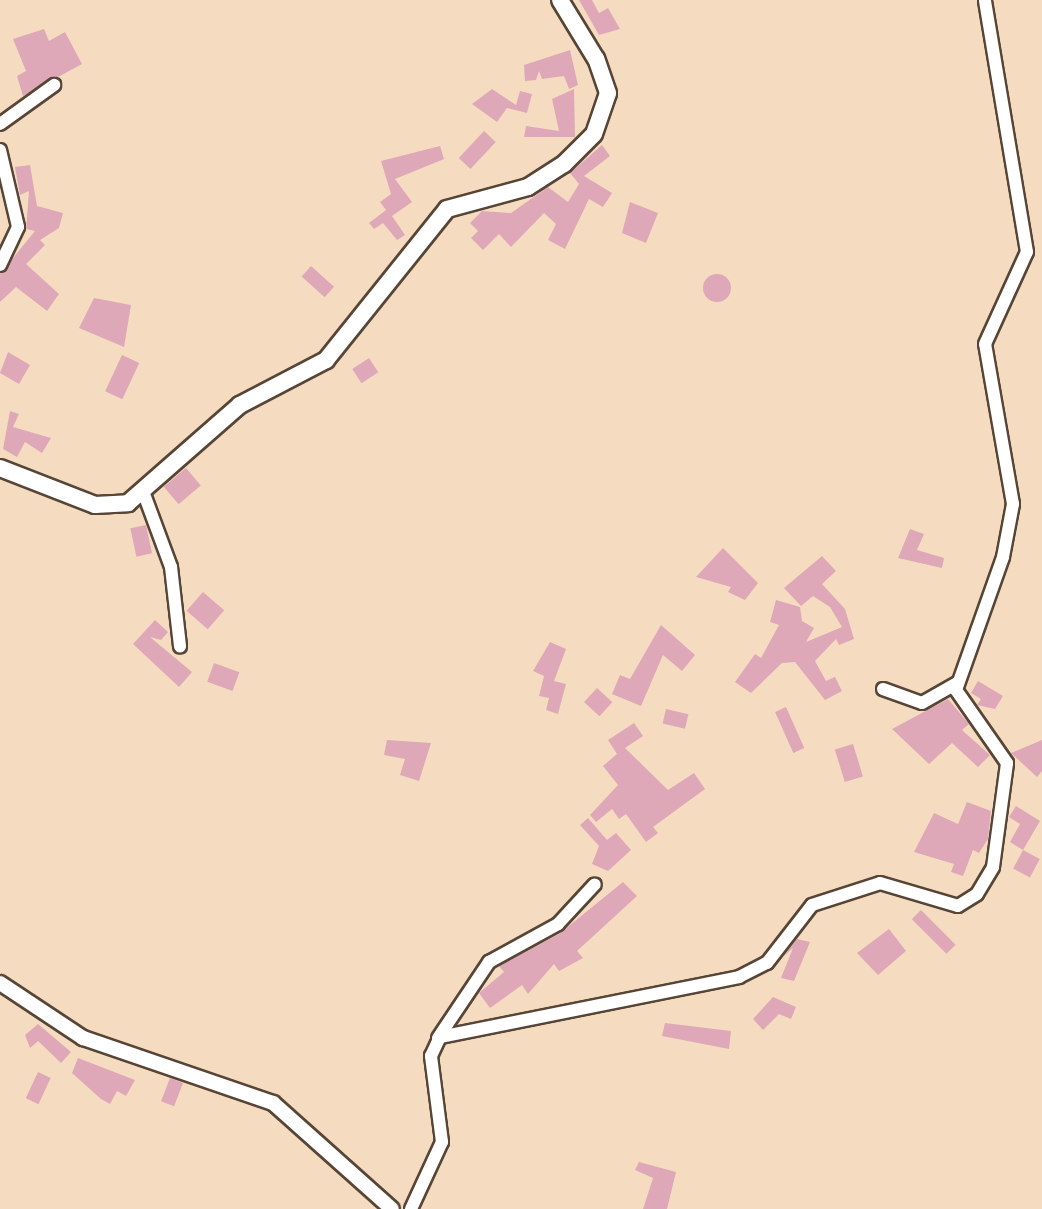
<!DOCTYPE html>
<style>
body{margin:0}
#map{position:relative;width:1042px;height:1209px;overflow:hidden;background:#f5dcc0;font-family:"Architects Daughter",sans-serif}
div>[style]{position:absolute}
.building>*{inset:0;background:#dea8b8;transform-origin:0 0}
.round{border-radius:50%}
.roads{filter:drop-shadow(2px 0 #574536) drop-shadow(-2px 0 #574536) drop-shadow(0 2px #574536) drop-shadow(0 -2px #574536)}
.minor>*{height:12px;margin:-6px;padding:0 6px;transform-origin:6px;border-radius:6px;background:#fff}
.major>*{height:14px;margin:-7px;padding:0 7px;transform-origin:7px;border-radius:7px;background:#fff}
.highway>*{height:16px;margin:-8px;padding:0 8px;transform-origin:8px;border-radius:8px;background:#fff}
span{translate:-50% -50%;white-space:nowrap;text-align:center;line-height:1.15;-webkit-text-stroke:6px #fdfcf7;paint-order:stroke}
</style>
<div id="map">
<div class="building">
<i style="clip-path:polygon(579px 0,592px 0,599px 13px,608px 8px,620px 29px,599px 35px)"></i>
<i style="clip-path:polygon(44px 29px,49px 41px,65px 32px,82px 64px,23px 96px,17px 76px,26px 71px,13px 39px)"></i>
<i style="clip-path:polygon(570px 50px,578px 85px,569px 89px,564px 76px,542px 79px,539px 71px,536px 80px,525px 81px,524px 65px)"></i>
<i style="clip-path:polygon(492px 89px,516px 105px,520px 91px,532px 94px,527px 113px,507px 108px,497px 122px,472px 104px)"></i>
<i style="clip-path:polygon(574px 89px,575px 137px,524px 137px,526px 126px,559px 131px,552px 99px)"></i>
<i style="left:484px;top:131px;width:16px;height:37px;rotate:43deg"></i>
<i style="clip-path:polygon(602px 145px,610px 156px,584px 176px,612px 193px,603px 207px,589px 199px,565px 249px,548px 240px,556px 224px,544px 213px,511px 247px,499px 234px,483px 250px,471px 238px,478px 231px,470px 223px,482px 211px,511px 213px,548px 187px,568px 202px,579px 184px,570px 173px)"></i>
<i style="clip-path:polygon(440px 146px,444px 159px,395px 179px,412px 202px,392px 216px,405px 235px,397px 240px,383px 223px,374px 229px,369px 223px,386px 210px,380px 202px,391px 194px,381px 161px)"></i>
<i style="clip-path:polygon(30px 165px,37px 206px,63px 213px,59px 228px,40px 240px,45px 245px,26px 264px,59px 294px,47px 311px,16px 287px,0 302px,0 274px,35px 231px,26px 229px,29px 191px,20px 195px,15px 167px)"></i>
<i style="clip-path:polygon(630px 202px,658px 213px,646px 243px,622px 233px)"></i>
<i style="left:311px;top:266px;width:31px;height:14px;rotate:42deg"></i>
<i class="round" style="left:703px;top:274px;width:28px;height:28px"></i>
<i style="clip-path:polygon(94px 298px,131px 305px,124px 347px,79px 328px)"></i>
<i style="clip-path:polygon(8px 352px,30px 365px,19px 384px,0 373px)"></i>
<i style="left:122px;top:355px;width:19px;height:40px;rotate:25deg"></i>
<i style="left:369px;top:358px;width:17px;height:20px;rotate:57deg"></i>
<i style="clip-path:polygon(10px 411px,19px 414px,13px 427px,51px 438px,42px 453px,25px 442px,17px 457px,3px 449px)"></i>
<i style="left:186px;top:468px;width:23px;height:29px;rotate:50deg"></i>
<i style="left:146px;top:525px;width:29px;height:16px;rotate:78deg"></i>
<i style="clip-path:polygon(910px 529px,924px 534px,917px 550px,944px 558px,942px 568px,898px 558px)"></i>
<i style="clip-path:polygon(723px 548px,758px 583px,745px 600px,728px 592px,731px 587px,696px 577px)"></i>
<i style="clip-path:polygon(822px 556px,836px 571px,822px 584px,845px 609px,854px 639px,839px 645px,836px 639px,815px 661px,826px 681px,835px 677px,842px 691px,825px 700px,795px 662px,782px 663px,751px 693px,735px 682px,755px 654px,761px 658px,779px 625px,770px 622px,776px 600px,800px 607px,802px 621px,814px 628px,806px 642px,842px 627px,830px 607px,813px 596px,801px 606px,784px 588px)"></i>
<i style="left:203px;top:592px;width:28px;height:25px;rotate:41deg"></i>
<i style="clip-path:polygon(155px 620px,168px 632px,161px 640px,150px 637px,192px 672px,179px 687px,133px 644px)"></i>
<i style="clip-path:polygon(661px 625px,695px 655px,682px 671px,663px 655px,641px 706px,612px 694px,620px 675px,630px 679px)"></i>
<i style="clip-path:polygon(550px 642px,566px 649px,554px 681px,566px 684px,558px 714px,546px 710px,549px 698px,539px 696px,544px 676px,533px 671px)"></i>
<i style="left:214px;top:663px;width:27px;height:20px;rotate:20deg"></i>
<i style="clip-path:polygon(978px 681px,1003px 696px,995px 709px,977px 705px,981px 699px,971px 693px)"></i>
<i style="left:597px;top:688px;width:21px;height:19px;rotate:43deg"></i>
<i style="clip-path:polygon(948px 699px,969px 724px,962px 730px,990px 755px,978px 767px,952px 743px,929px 764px,892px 729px)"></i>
<i style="left:786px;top:707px;width:45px;height:12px;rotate:66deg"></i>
<i style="left:666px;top:709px;width:23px;height:15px;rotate:13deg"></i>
<i style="clip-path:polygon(634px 723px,643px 736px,625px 748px,668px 790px,694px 773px,705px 789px,653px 827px,658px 833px,646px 842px,626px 814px,619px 819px,612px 809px,596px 822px,590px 815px,618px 785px,603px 766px,617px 754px,608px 740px)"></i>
<i style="clip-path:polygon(387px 740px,431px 743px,419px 781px,400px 775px,405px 759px,384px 755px)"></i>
<i style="clip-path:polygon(1042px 740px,1042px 771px,1037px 777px,1011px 753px)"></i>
<i style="left:853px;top:744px;width:34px;height:19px;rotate:73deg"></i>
<i style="clip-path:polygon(967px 802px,991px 811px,988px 839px,979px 853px,973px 850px,963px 876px,951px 872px,954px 864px,914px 852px,934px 813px,958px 824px)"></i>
<i style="clip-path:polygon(1016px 806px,1040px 821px,1023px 850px,1010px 842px,1020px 824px,1009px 817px)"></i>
<i style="clip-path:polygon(588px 818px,607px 840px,616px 833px,631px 850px,608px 871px,592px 864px,599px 846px,580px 825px)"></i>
<i style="left:1023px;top:850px;width:19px;height:21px;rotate:28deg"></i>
<i style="clip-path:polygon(623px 882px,637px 896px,577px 951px,583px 958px,559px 971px,554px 964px,528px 994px,522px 985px,490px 1008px,479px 993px,504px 972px,499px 966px,559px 934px)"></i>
<i style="left:921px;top:910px;width:49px;height:13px;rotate:45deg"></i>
<i style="clip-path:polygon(889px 929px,906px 951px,878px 975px,857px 953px)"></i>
<i style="clip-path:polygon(797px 939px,810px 942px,794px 981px,781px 978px,793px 948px,784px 956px)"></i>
<i style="clip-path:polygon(773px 997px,796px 1007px,791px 1019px,779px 1014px,763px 1030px,753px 1019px)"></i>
<i style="clip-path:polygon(665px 1023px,731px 1031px,729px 1049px,662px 1036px)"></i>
<i style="clip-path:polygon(38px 1024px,71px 1052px,61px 1063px,38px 1041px,30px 1048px,25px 1035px)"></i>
<i style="clip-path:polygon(78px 1058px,135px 1080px,126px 1096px,117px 1091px,110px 1104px,101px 1099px,72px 1073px)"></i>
<i style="left:38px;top:1072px;width:14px;height:29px;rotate:25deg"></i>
<i style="left:170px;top:1078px;width:14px;height:25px;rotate:21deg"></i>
<i style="clip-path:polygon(639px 1162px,676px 1172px,667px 1209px,643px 1209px,653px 1178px,635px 1170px)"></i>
</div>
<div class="roads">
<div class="minor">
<i style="left:0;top:124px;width:67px;rotate:-35.8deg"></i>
<i style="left:0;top:150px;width:79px;rotate:76.8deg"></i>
<i style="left:18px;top:227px;width:42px;rotate:115.3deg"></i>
<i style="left:144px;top:494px;width:78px;rotate:69.7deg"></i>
<i style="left:171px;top:567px;width:80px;rotate:83.5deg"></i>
<i style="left:883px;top:689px;width:41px;rotate:19.7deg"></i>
<i style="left:922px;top:703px;width:40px;rotate:-29.7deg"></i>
<i style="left:438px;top:1038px;width:92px;rotate:-56.1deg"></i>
<i style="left:489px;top:962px;width:79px;rotate:-28.8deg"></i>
<i style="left:558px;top:924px;width:54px;rotate:-47.2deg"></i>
<i style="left:411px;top:1209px;width:74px;rotate:-65.2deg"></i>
<i style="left:442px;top:1142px;width:87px;rotate:-97.3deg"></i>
<i style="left:431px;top:1056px;width:21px;rotate:-65deg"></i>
<i style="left:440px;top:1037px;width:305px;rotate:-11.3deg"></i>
<i style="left:739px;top:977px;width:31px;rotate:-27deg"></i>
<i style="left:767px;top:963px;width:73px;rotate:-52.2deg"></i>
<i style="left:812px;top:905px;width:71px;rotate:-17.9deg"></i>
<i style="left:880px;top:883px;width:81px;rotate:16.4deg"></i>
<i style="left:958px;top:906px;width:22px;rotate:-32deg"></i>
<i style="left:977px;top:894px;width:31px;rotate:-59deg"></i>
<i style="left:993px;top:867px;width:105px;rotate:-82.3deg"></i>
<i style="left:1007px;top:763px;width:89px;rotate:-124.9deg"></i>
<i style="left:956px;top:690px;width:141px;rotate:-70.5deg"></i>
<i style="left:1003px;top:557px;width:54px;rotate:-79.3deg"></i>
<i style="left:1013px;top:504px;width:162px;rotate:-99.9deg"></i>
<i style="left:985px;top:344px;width:101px;rotate:-65.5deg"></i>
<i style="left:1027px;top:252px;width:255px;rotate:-99.5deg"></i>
</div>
<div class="major">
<i style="left:0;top:983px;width:100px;rotate:33.5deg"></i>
<i style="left:83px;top:1038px;width:201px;rotate:18.9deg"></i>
<i style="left:273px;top:1103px;width:159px;rotate:41.7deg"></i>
</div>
<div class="highway">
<i style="left:0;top:468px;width:102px;rotate:21.3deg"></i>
<i style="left:95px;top:505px;width:33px;rotate:-3deg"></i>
<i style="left:128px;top:503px;width:149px;rotate:-41.2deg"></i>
<i style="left:240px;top:405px;width:97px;rotate:-27.6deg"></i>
<i style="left:326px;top:360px;width:193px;rotate:-51.3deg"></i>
<i style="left:447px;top:209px;width:84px;rotate:-15.2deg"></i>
<i style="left:528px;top:187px;width:43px;rotate:-32.6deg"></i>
<i style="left:564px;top:164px;width:42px;rotate:-45deg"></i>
<i style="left:594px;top:134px;width:43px;rotate:-71.1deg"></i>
<i style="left:608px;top:93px;width:36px;rotate:-109deg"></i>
<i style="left:596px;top:59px;width:69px;rotate:-121.4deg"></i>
</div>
</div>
</div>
